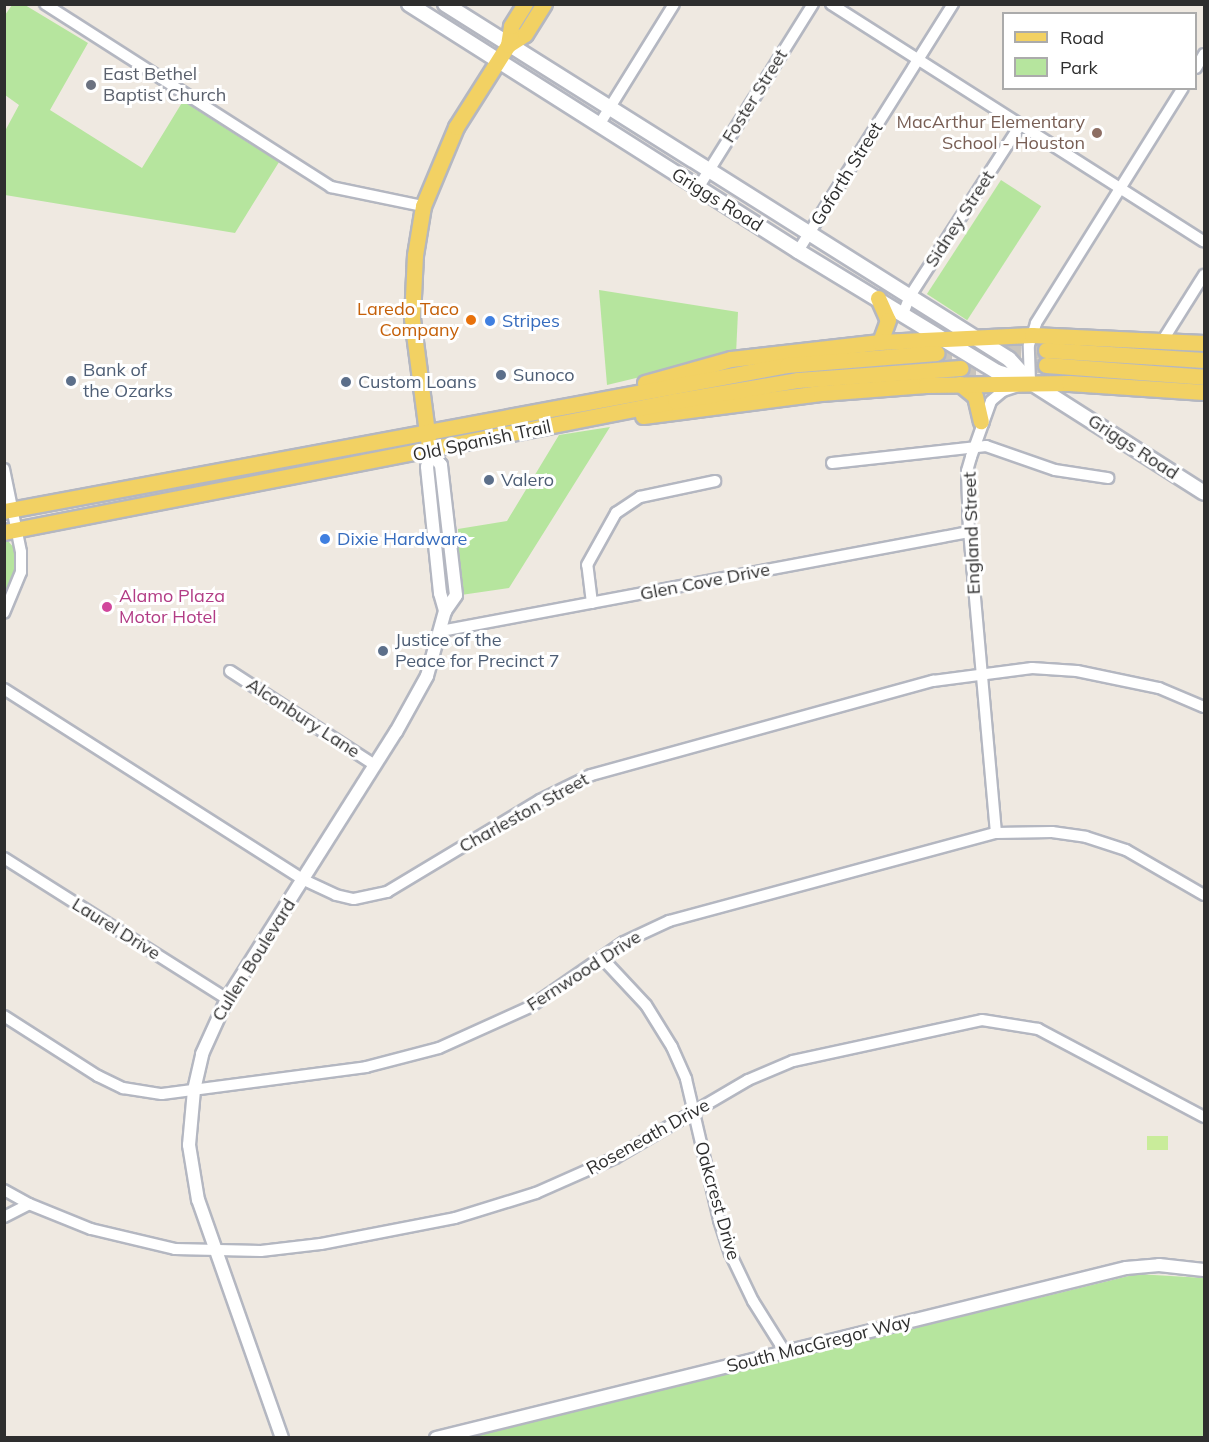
<!DOCTYPE html>
<style>
body{margin:0}
#map{position:relative;width:1209px;height:1442px;overflow:hidden;background:#efe9e1;font-family:Mulish,sans-serif}
div>[style]{position:absolute}
.green>*{inset:0;background:#b6e59e;transform-origin:0 0}
.pitch>*{inset:0;background:#c9ec9a;transform-origin:0 0}
.primary-tunnel>*{height:15px;margin-top:-7.5px;transform-origin:0;background:repeating-linear-gradient(90deg,#c8c4bd 0 15px,transparent 0 23px)}
.roads{filter:drop-shadow(2px 0 #b4b7c1) drop-shadow(-2px 0 #b4b7c1) drop-shadow(0 2px #b4b7c1) drop-shadow(0 -2px #b4b7c1)}
.minor>*{height:10px;margin:-5px;padding:0 5px;transform-origin:5px;border-radius:5px;background:#fff}
.tertiary>*{height:12px;margin:-6px;padding:0 6px;transform-origin:6px;border-radius:6px;background:#fff}
.secondary>*{height:14px;margin:-7px;padding:0 7px;transform-origin:7px;border-radius:7px;background:#fff}
.primary>*{height:15px;margin:-7.5px;padding:0 7.5px;transform-origin:7.5px;border-radius:7.5px;background:#f2d163}
.dots>*{width:16px;height:16px;translate:-50% -50%;box-sizing:border-box;border:3px solid #fff;border-radius:50%}
span{translate:-50% -50%;white-space:nowrap;text-align:center;line-height:1.15;-webkit-text-stroke:6px #fff;paint-order:stroke}
.worship-label{font-size:18px;color:#5b616d}
.left{translate:0 -50%;text-align:left}
.street-label{font-size:18px;color:#2e2e2e}
.education-label{font-size:18px;color:#785e54}
.right{translate:-100% -50%;text-align:right}
.food-label{font-size:18px;color:#c56008}
.shop-label{font-size:18px;color:#366cbe}
.service-label{font-size:18px;color:#4e5e75}
.hotel-label{font-size:18px;color:#b23c85}
.frame{position:absolute;inset:0;border:6px solid #2e2e2e;pointer-events:none}
.legend{position:absolute;left:1002px;top:12px;width:195px;height:78px;box-sizing:border-box;background:#fff;border:2px solid #ababab;margin:0;padding:8px 10px;list-style:none;font-size:18px;color:#2e2e2e}
.legend li{display:flex;align-items:center;gap:12px;height:30px}
.legend b{width:30px;border:2px solid #ababab}
</style>
<div id="map">
<div class="green">
<i style="clip-path:polygon(12px 5px,25px 5px,88px 43px,50px 110px,142px 168px,183px 101px,279px 162px,235px 233px,5px 195px,5px 131px,19px 105px,5px 95px,5px 15px)"></i>
<i style="left:1001px;top:180px;width:48px;height:136px;rotate:33deg"></i>
<i style="clip-path:polygon(599px 290px,738px 312px,736px 354px,607px 385px)"></i>
<i style="clip-path:polygon(610px 427px,509px 588px,461px 595px,458px 529px,507px 521px,559px 435px)"></i>
<i style="clip-path:polygon(8px 541px,15px 549px,16px 559px,13px 581px,5px 601px,5px 542px)"></i>
<i style="clip-path:polygon(1137px 1274px,1204px 1278px,1204px 1437px,468px 1437px)"></i>
</div>
<div class="pitch">
<i style="left:1168px;top:1136px;width:14px;height:21px;rotate:90deg"></i>
</div>
<div class="primary-tunnel">
<i style="left:937px;top:353px;width:109px;rotate:-1.6deg"></i>
<i style="left:961px;top:368px;width:85px;rotate:-2deg"></i>
</div>
<div class="roads">
<div class="minor">
<i style="left:45px;top:4px;width:340px;rotate:32.6deg"></i>
<i style="left:331px;top:187px;width:94px;rotate:11.7deg"></i>
<i style="left:831px;top:4px;width:442px;rotate:32.5deg"></i>
<i style="left:1196px;top:68px;width:16px;rotate:-60deg"></i>
<i style="left:599px;top:125px;width:142px;rotate:-58.2deg"></i>
<i style="left:698px;top:188px;width:217px;rotate:-58deg"></i>
<i style="left:798px;top:251px;width:292px;rotate:-57.9deg"></i>
<i style="left:903px;top:314px;width:19px;rotate:-69deg"></i>
<i style="left:910px;top:296px;width:203px;rotate:-57.2deg"></i>
<i style="left:1163px;top:340px;width:77px;rotate:-57.8deg"></i>
<i style="left:832px;top:463px;width:155px;rotate:-6.3deg"></i>
<i style="left:986px;top:446px;width:73px;rotate:19.2deg"></i>
<i style="left:1055px;top:470px;width:54px;rotate:8.6deg"></i>
<i style="left:4px;top:469px;width:85px;rotate:78.4deg"></i>
<i style="left:21px;top:552px;width:20px;rotate:90deg"></i>
<i style="left:21px;top:572px;width:44px;rotate:112.5deg"></i>
<i style="left:592px;top:603px;width:38px;rotate:-97deg"></i>
<i style="left:587px;top:565px;width:60px;rotate:-60.9deg"></i>
<i style="left:616px;top:513px;width:29px;rotate:-34deg"></i>
<i style="left:640px;top:497px;width:77px;rotate:-12deg"></i>
<i style="left:441px;top:631px;width:537px;rotate:-10.62deg"></i>
<i style="left:230px;top:671px;width:173px;rotate:33deg"></i>
<i style="left:4px;top:689px;width:356px;rotate:32.5deg"></i>
<i style="left:304px;top:880px;width:35px;rotate:25deg"></i>
<i style="left:336px;top:895px;width:18px;rotate:13deg"></i>
<i style="left:354px;top:899px;width:34px;rotate:-12deg"></i>
<i style="left:387px;top:892px;width:179px;rotate:-31deg"></i>
<i style="left:540px;top:800px;width:57px;rotate:-26.1deg"></i>
<i style="left:591px;top:775px;width:355px;rotate:-15.4deg"></i>
<i style="left:933px;top:681px;width:100px;rotate:-7.5deg"></i>
<i style="left:1032px;top:668px;width:45px;rotate:3.8deg"></i>
<i style="left:1077px;top:671px;width:84px;rotate:11.7deg"></i>
<i style="left:1159px;top:688px;width:49px;rotate:22.9deg"></i>
<i style="left:996px;top:833px;width:302px;rotate:-95.1deg"></i>
<i style="left:969px;top:532px;width:61px;rotate:-91.9deg"></i>
<i style="left:967px;top:471px;width:15px;rotate:-74deg"></i>
<i style="left:971px;top:457px;width:59px;rotate:-70.3deg"></i>
<i style="left:991px;top:401px;width:16px;rotate:-40deg"></i>
<i style="left:1003px;top:391px;width:28px;rotate:-18deg"></i>
<i style="left:1030px;top:382px;width:37px;rotate:-92deg"></i>
<i style="left:1029px;top:345px;width:23px;rotate:-72deg"></i>
<i style="left:1036px;top:323px;width:277px;rotate:-58deg"></i>
<i style="left:4px;top:858px;width:264px;rotate:32.3deg"></i>
<i style="left:602px;top:958px;width:64px;rotate:46.9deg"></i>
<i style="left:646px;top:1005px;width:49px;rotate:58.2deg"></i>
<i style="left:672px;top:1047px;width:35px;rotate:66deg"></i>
<i style="left:686px;top:1079px;width:145px;rotate:76.8deg"></i>
<i style="left:719px;top:1220px;width:35px;rotate:72deg"></i>
<i style="left:730px;top:1253px;width:53px;rotate:64.4deg"></i>
<i style="left:753px;top:1301px;width:60px;rotate:57.9deg"></i>
<i style="left:4px;top:1016px;width:112px;rotate:32.6deg"></i>
<i style="left:98px;top:1076px;width:28px;rotate:26deg"></i>
<i style="left:123px;top:1088px;width:39px;rotate:9deg"></i>
<i style="left:162px;top:1094px;width:206px;rotate:-7.5deg"></i>
<i style="left:366px;top:1067px;width:75px;rotate:-14.6deg"></i>
<i style="left:439px;top:1048px;width:100px;rotate:-24.3deg"></i>
<i style="left:530px;top:1007px;width:114px;rotate:-34.7deg"></i>
<i style="left:624px;top:942px;width:50px;rotate:-25deg"></i>
<i style="left:669px;top:921px;width:339px;rotate:-15.1deg"></i>
<i style="left:996px;top:833px;width:56px;rotate:-1deg"></i>
<i style="left:1052px;top:832px;width:34px;rotate:8deg"></i>
<i style="left:1086px;top:837px;width:42px;rotate:18deg"></i>
<i style="left:1126px;top:850px;width:90px;rotate:30deg"></i>
<i style="left:4px;top:1190px;width:29px;rotate:29deg"></i>
<i style="left:29px;top:1204px;width:67px;rotate:22deg"></i>
<i style="left:91px;top:1229px;width:86px;rotate:13.4deg"></i>
<i style="left:175px;top:1249px;width:86px;rotate:1.3deg"></i>
<i style="left:261px;top:1251px;width:60px;rotate:-6.7deg"></i>
<i style="left:321px;top:1244px;width:136px;rotate:-11deg"></i>
<i style="left:455px;top:1218px;width:85px;rotate:-17.2deg"></i>
<i style="left:536px;top:1193px;width:86px;rotate:-23.9deg"></i>
<i style="left:615px;top:1158px;width:154px;rotate:-30.4deg"></i>
<i style="left:748px;top:1080px;width:49px;rotate:-22.9deg"></i>
<i style="left:793px;top:1061px;width:193px;rotate:-12.2deg"></i>
<i style="left:982px;top:1020px;width:57px;rotate:9.1deg"></i>
<i style="left:1038px;top:1029px;width:188px;rotate:27.9deg"></i>
<i style="left:4px;top:1217px;width:28px;rotate:-27deg"></i>
</div>
<div class="tertiary">
<i style="left:430px;top:452px;width:15px;rotate:101deg"></i>
<i style="left:427px;top:467px;width:127px;rotate:84.1deg"></i>
<i style="left:440px;top:593px;width:19px;rotate:74deg"></i>
<i style="left:282px;top:1438px;width:252px;rotate:-109.4deg"></i>
<i style="left:198px;top:1200px;width:56px;rotate:-99.3deg"></i>
<i style="left:189px;top:1145px;width:55px;rotate:-84.8deg"></i>
<i style="left:194px;top:1090px;width:37px;rotate:-77deg"></i>
<i style="left:202px;top:1054px;width:60px;rotate:-65.6deg"></i>
<i style="left:227px;top:999px;width:316px;rotate:-57.7deg"></i>
<i style="left:396px;top:732px;width:64px;rotate:-61deg"></i>
<i style="left:427px;top:676px;width:67px;rotate:-74.5deg"></i>
<i style="left:445px;top:611px;width:19px;rotate:-55deg"></i>
<i style="left:456px;top:595px;width:131px;rotate:-96.6deg"></i>
<i style="left:441px;top:465px;width:17px;rotate:-130deg"></i>
<i style="left:436px;top:1438px;width:711px;rotate:-13.84deg"></i>
<i style="left:1126px;top:1268px;width:33px;rotate:-5deg"></i>
<i style="left:1159px;top:1265px;width:45px;rotate:6.3deg"></i>
</div>
<div class="secondary">
<i style="left:409px;top:4px;width:461px;rotate:32.4deg"></i>
<i style="left:798px;top:251px;width:233px;rotate:31.3deg"></i>
<i style="left:997px;top:372px;width:34px;rotate:17deg"></i>
<i style="left:1030px;top:382px;width:206px;rotate:32.5deg"></i>
<i style="left:445px;top:4px;width:666px;rotate:32.19deg"></i>
<i style="left:1009px;top:359px;width:30px;rotate:48deg"></i>
</div>
<div class="primary">
<i style="left:508px;top:45px;width:20px;rotate:-33deg"></i>
<i style="left:525px;top:34px;width:36px;rotate:-58deg"></i>
<i style="left:878px;top:298px;width:24px;rotate:66deg"></i>
<i style="left:888px;top:320px;width:23px;rotate:110deg"></i>
<i style="left:1046px;top:350px;width:158px;rotate:3.6deg"></i>
<i style="left:1046px;top:365px;width:158px;rotate:4.3deg"></i>
<i style="left:645px;top:383px;width:89px;rotate:-15.6deg"></i>
<i style="left:731px;top:359px;width:150px;rotate:-6.5deg"></i>
<i style="left:880px;top:342px;width:152px;rotate:-2.6deg"></i>
<i style="left:1032px;top:335px;width:172px;rotate:2.7deg"></i>
<i style="left:960px;top:384px;width:19px;rotate:39deg"></i>
<i style="left:975px;top:396px;width:26px;rotate:77deg"></i>
<i style="left:643px;top:416px;width:179px;rotate:-7.4deg"></i>
<i style="left:821px;top:393px;width:105px;rotate:-4.4deg"></i>
<i style="left:926px;top:385px;width:143px;rotate:-0.8deg"></i>
<i style="left:1069px;top:383px;width:135px;rotate:3.8deg"></i>
<i style="left:428px;top:440px;width:123px;rotate:-97.5deg"></i>
<i style="left:412px;top:318px;width:63px;rotate:-87.3deg"></i>
<i style="left:415px;top:255px;width:50px;rotate:-80.7deg"></i>
<i style="left:423px;top:206px;width:86px;rotate:-67.3deg"></i>
<i style="left:456px;top:127px;width:97px;rotate:-57.6deg"></i>
<i style="left:508px;top:45px;width:19px;rotate:-81deg"></i>
<i style="left:511px;top:26px;width:26px;rotate:-58deg"></i>
<i style="left:4px;top:511px;width:796px;rotate:-10.56deg"></i>
<i style="left:787px;top:365px;width:150px;rotate:-4.6deg"></i>
<i style="left:4px;top:532px;width:684px;rotate:-11.05deg"></i>
<i style="left:675px;top:401px;width:125px;rotate:-9.7deg"></i>
<i style="left:798px;top:380px;width:163px;rotate:-4.2deg"></i>
</div>
</div>
<div class="dots">
<i style="left:91px;top:85px;background:#6b7280"></i>
<i style="left:1097px;top:133px;background:#8d6e63"></i>
<i style="left:471px;top:320px;background:#e8710a"></i>
<i style="left:490px;top:321px;background:#3f7fe0"></i>
<i style="left:501px;top:375px;background:#5c6f8a"></i>
<i style="left:71px;top:381px;background:#5c6f8a"></i>
<i style="left:346px;top:382px;background:#5c6f8a"></i>
<i style="left:489px;top:480px;background:#5c6f8a"></i>
<i style="left:325px;top:539px;background:#3f7fe0"></i>
<i style="left:107px;top:607px;background:#d1479c"></i>
<i style="left:383px;top:651px;background:#5c6f8a"></i>
</div>
<div class="worship-label">
<span class="left" style="left:103px;top:85px">East Bethel<br>Baptist Church</span>
</div>
<div class="street-label">
<span style="left:755px;top:96px;rotate:-58deg">Foster Street</span>
<span style="left:847px;top:174px;rotate:-58deg">Goforth Street</span>
<span style="left:717px;top:200px;rotate:32deg">Griggs Road</span>
<span style="left:960px;top:219px;rotate:-57deg">Sidney Street</span>
<span style="left:482px;top:441px;rotate:-12deg">Old Spanish Trail</span>
<span style="left:1133px;top:447px;rotate:33deg">Griggs Road</span>
<span style="left:972px;top:533px;rotate:-92deg">England Street</span>
<span style="left:705px;top:582px;rotate:-11deg">Glen Cove Drive</span>
<span style="left:303px;top:718px;rotate:33deg">Alconbury Lane</span>
<span style="left:524px;top:813px;rotate:-29deg">Charleston Street</span>
<span style="left:116px;top:929px;rotate:32deg">Laurel Drive</span>
<span style="left:254px;top:960px;rotate:-58deg">Cullen Boulevard</span>
<span style="left:584px;top:971px;rotate:-33deg">Fernwood Drive</span>
<span style="left:648px;top:1137px;rotate:-29deg">Roseneath Drive</span>
<span style="left:717px;top:1201px;rotate:74deg">Oakcrest Drive</span>
<span style="left:819px;top:1344px;rotate:-14deg">South MacGregor Way</span>
</div>
<div class="education-label">
<span class="right" style="left:1085px;top:133px">MacArthur Elementary<br>School - Houston</span>
</div>
<div class="food-label">
<span class="right" style="left:459px;top:320px">Laredo Taco<br>Company</span>
</div>
<div class="shop-label">
<span class="left" style="left:502px;top:321px">Stripes</span>
<span class="left" style="left:337px;top:539px">Dixie Hardware</span>
</div>
<div class="service-label">
<span class="left" style="left:83px;top:381px">Bank of<br>the Ozarks</span>
<span class="left" style="left:513px;top:375px">Sunoco</span>
<span class="left" style="left:358px;top:382px">Custom Loans</span>
<span class="left" style="left:501px;top:480px">Valero</span>
<span class="left" style="left:395px;top:651px">Justice of the<br>Peace for Precinct 7</span>
</div>
<div class="hotel-label">
<span class="left" style="left:119px;top:607px">Alamo Plaza<br>Motor Hotel</span>
</div>
<div class="frame"></div>
<ul class="legend">
<li><b style="height:8px;background:#f2d163"></b>Road</li>
<li><b style="height:16px;background:#b6e59e"></b>Park</li>
</ul>
</div>
